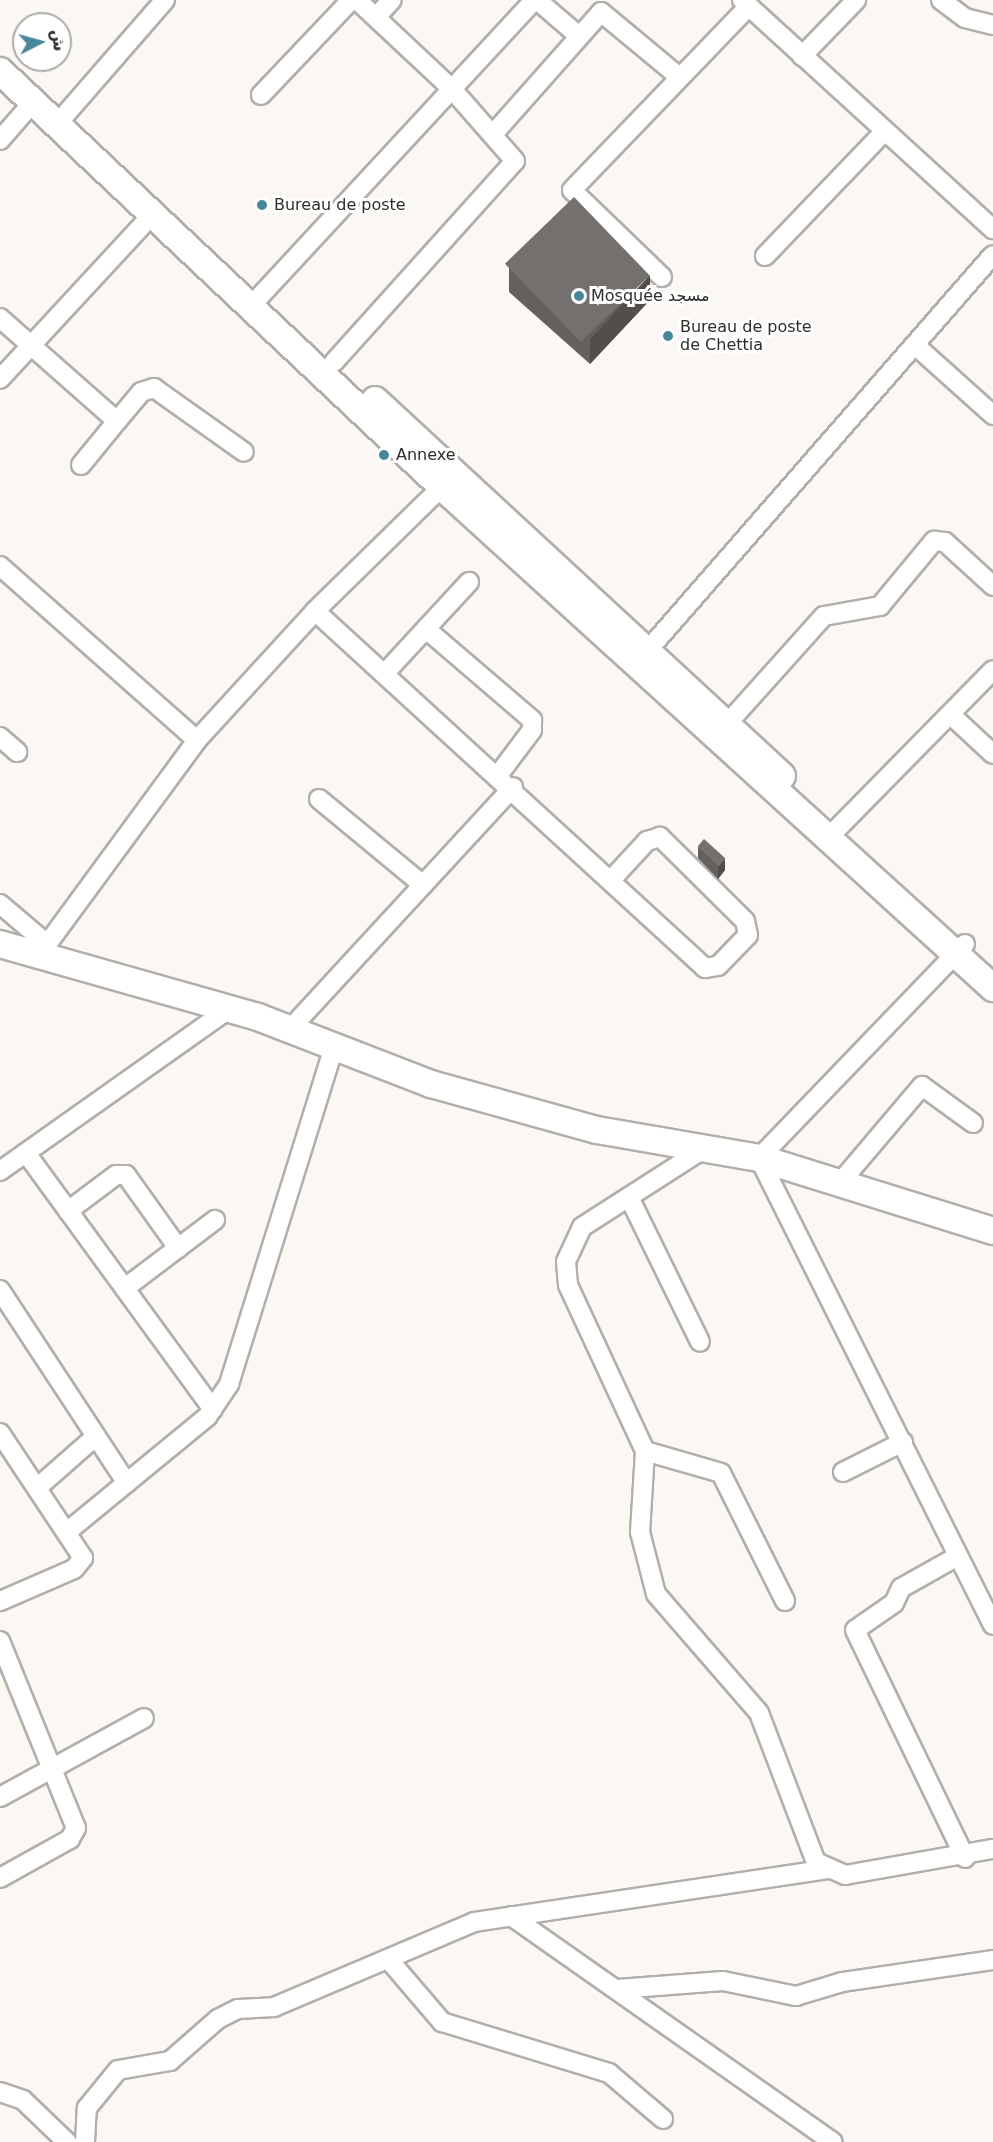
<!DOCTYPE html>
<meta charset="utf-8">
<style>
body{margin:0}
#map{position:relative;width:993px;height:2142px;overflow:hidden;background:#fbf7f3;font-family:"DejaVu Sans",Vazirmatn,sans-serif}
div>[style]{position:absolute}
.roads{filter:drop-shadow(2px 0 #b2afab) drop-shadow(-2px 0 #b2afab) drop-shadow(0 2px #b2afab) drop-shadow(0 -2px #b2afab)}
.minor>*{height:18px;margin:-9px;padding:0 9px;transform-origin:9px;border-radius:9px;background:#fff}
.secondary>*{height:26px;margin:-13px;padding:0 13px;transform-origin:13px;border-radius:13px;background:#fff}
.wall>*{inset:0;background:#64605e}
.shaded-wall>*{inset:0;background:#514e4c}
.building>*{inset:0;background:#74706d;transform-origin:0 0}
.dots>*{width:16px;height:16px;translate:-50% -50%;box-sizing:border-box;border:3px solid #fff;border-radius:50%}
span{translate:-50% -50%;white-space:nowrap;text-align:center;line-height:1.15;-webkit-text-stroke:6px #fff;paint-order:stroke}
.poi-label{font-size:16px;color:#2e2d2b}
.left{translate:0 -50%;text-align:left}
.north{position:absolute;left:12px;top:12px;width:60px;height:60px;box-sizing:border-box;background:#fff;border:2px solid #ababaa;border-radius:50%;rotate:84deg;font-size:16px;font-weight:700;line-height:24px;text-align:center;color:#2e2d2b}
.north::after{content:'';display:block;margin:auto;width:21px;height:27px;background:#468799;clip-path:polygon(50% 0,100% 100%,50% 72%,0 100%)}
</style>
<div id="map">
<div class="roads">
<div class="minor">
<i style="left:537px;top:0;width:55px;rotate:40.6deg"></i>
<i style="left:742px;top:0;width:340px;rotate:42.4deg"></i>
<i style="left:941px;top:0;width:30px;rotate:37deg"></i>
<i style="left:965px;top:18px;width:29px;rotate:14deg"></i>
<i style="left:376px;top:17px;width:23px;rotate:-47deg"></i>
<i style="left:802px;top:56px;width:78px;rotate:-46deg"></i>
<i style="left:261px;top:95px;width:131px;rotate:-46.5deg"></i>
<i style="left:58px;top:123px;width:163px;rotate:-49deg"></i>
<i style="left:495px;top:132px;width:160px;rotate:-48.5deg"></i>
<i style="left:601px;top:12px;width:100px;rotate:39.7deg"></i>
<i style="left:0;top:140px;width:52px;rotate:-48.9deg"></i>
<i style="left:765px;top:256px;width:173px;rotate:-46.2deg"></i>
<i style="left:662px;top:277px;width:125px;rotate:-136deg"></i>
<i style="left:572px;top:190px;width:255px;rotate:-46.1deg"></i>
<i style="left:250px;top:307px;width:418px;rotate:-47.2deg"></i>
<i style="left:0;top:318px;width:156px;rotate:41.4deg"></i>
<i style="left:117px;top:421px;width:38px;rotate:-50deg"></i>
<i style="left:141px;top:392px;width:14px;rotate:-17deg"></i>
<i style="left:154px;top:388px;width:110px;rotate:35.4deg"></i>
<i style="left:915px;top:345px;width:105px;rotate:41.9deg"></i>
<i style="left:334px;top:362px;width:270px;rotate:-48deg"></i>
<i style="left:515px;top:161px;width:96px;rotate:-131.2deg"></i>
<i style="left:452px;top:89px;width:130px;rotate:-136.9deg"></i>
<i style="left:0;top:379px;width:225px;rotate:-47.2deg"></i>
<i style="left:81px;top:465px;width:57px;rotate:-50.7deg"></i>
<i style="left:0;top:566px;width:263px;rotate:41.5deg"></i>
<i style="left:315px;top:611px;width:529px;rotate:42.47deg"></i>
<i style="left:705px;top:968px;width:13px;rotate:-9deg"></i>
<i style="left:718px;top:966px;width:43px;rotate:-45.9deg"></i>
<i style="left:748px;top:935px;width:14px;rotate:-102deg"></i>
<i style="left:745px;top:921px;width:120px;rotate:-135.3deg"></i>
<i style="left:660px;top:837px;width:14px;rotate:163deg"></i>
<i style="left:647px;top:841px;width:53px;rotate:132.7deg"></i>
<i style="left:426px;top:629px;width:140px;rotate:40.6deg"></i>
<i style="left:532px;top:720px;width:10px;rotate:90deg"></i>
<i style="left:532px;top:730px;width:55px;rotate:126.9deg"></i>
<i style="left:648px;top:650px;width:524px;rotate:-48.87deg"></i>
<i style="left:385px;top:673px;width:124px;rotate:-47.3deg"></i>
<i style="left:951px;top:715px;width:57px;rotate:42.9deg"></i>
<i style="left:727px;top:724px;width:145px;rotate:-48.1deg"></i>
<i style="left:824px;top:616px;width:57px;rotate:-10.1deg"></i>
<i style="left:880px;top:606px;width:85px;rotate:-50.3deg"></i>
<i style="left:934px;top:541px;width:11px;rotate:5deg"></i>
<i style="left:945px;top:542px;width:65px;rotate:42.5deg"></i>
<i style="left:0;top:737px;width:23px;rotate:41deg"></i>
<i style="left:319px;top:799px;width:135px;rotate:39.6deg"></i>
<i style="left:826px;top:840px;width:238px;rotate:-45.5deg"></i>
<i style="left:0;top:904px;width:62px;rotate:40.4deg"></i>
<i style="left:965px;top:944px;width:297px;rotate:133.9deg"></i>
<i style="left:759px;top:1158px;width:522px;rotate:63.39deg"></i>
<i style="left:40px;top:954px;width:265px;rotate:-53.7deg"></i>
<i style="left:197px;top:740px;width:175px;rotate:-47.5deg"></i>
<i style="left:315px;top:611px;width:187px;rotate:-44.4deg"></i>
<i style="left:290px;top:1029px;width:329px;rotate:-47.3deg"></i>
<i style="left:705px;top:1148px;width:146px;rotate:147.3deg"></i>
<i style="left:582px;top:1227px;width:38px;rotate:115deg"></i>
<i style="left:566px;top:1262px;width:23px;rotate:85deg"></i>
<i style="left:568px;top:1285px;width:183px;rotate:65.1deg"></i>
<i style="left:645px;top:1451px;width:81px;rotate:93.5deg"></i>
<i style="left:640px;top:1532px;width:64px;rotate:75.5deg"></i>
<i style="left:656px;top:1594px;width:157px;rotate:49.1deg"></i>
<i style="left:759px;top:1713px;width:160px;rotate:69.1deg"></i>
<i style="left:816px;top:1862px;width:32px;rotate:24deg"></i>
<i style="left:845px;top:1875px;width:150px;rotate:-10deg"></i>
<i style="left:26px;top:1153px;width:317px;rotate:53.9deg"></i>
<i style="left:0;top:1171px;width:281px;rotate:-35.3deg"></i>
<i style="left:838px;top:1185px;width:130px;rotate:-49.7deg"></i>
<i style="left:922px;top:1086px;width:63px;rotate:36deg"></i>
<i style="left:629px;top:1197px;width:161px;rotate:63.9deg"></i>
<i style="left:68px;top:1211px;width:60px;rotate:-36.9deg"></i>
<i style="left:116px;top:1175px;width:10px"></i>
<i style="left:126px;top:1175px;width:90px;rotate:54.5deg"></i>
<i style="left:125px;top:1288px;width:113px;rotate:-37.1deg"></i>
<i style="left:0;top:1290px;width:231px;rotate:56.7deg"></i>
<i style="left:0;top:1433px;width:150px;rotate:56.4deg"></i>
<i style="left:83px;top:1558px;width:14px;rotate:129deg"></i>
<i style="left:74px;top:1569px;width:81px;rotate:156.6deg"></i>
<i style="left:645px;top:1451px;width:79px;rotate:16.1deg"></i>
<i style="left:721px;top:1473px;width:143px;rotate:63.4deg"></i>
<i style="left:843px;top:1472px;width:67px;rotate:-26.6deg"></i>
<i style="left:38px;top:1487px;width:77px;rotate:-41.3deg"></i>
<i style="left:68px;top:1531px;width:180px;rotate:-39.4deg"></i>
<i style="left:207px;top:1417px;width:40px;rotate:-56deg"></i>
<i style="left:229px;top:1384px;width:354px;rotate:-72.7deg"></i>
<i style="left:958px;top:1556px;width:65px;rotate:150.7deg"></i>
<i style="left:901px;top:1588px;width:17px;rotate:115deg"></i>
<i style="left:894px;top:1603px;width:47px;rotate:145.3deg"></i>
<i style="left:855px;top:1630px;width:253px;rotate:64.2deg"></i>
<i style="left:0;top:1641px;width:202px;rotate:67.9deg"></i>
<i style="left:76px;top:1828px;width:13px;rotate:119deg"></i>
<i style="left:70px;top:1839px;width:80px;rotate:150.9deg"></i>
<i style="left:0;top:1797px;width:164px;rotate:-28.7deg"></i>
<i style="left:511px;top:1916px;width:393px;rotate:35.1deg"></i>
<i style="left:389px;top:1960px;width:82px;rotate:49.5deg"></i>
<i style="left:442px;top:2022px;width:175px;rotate:17deg"></i>
<i style="left:609px;top:2073px;width:71px;rotate:40.4deg"></i>
<i style="left:618px;top:1989px;width:105px;rotate:-4.4deg"></i>
<i style="left:723px;top:1981px;width:75px;rotate:11.6deg"></i>
<i style="left:796px;top:1996px;width:48px;rotate:-16.9deg"></i>
<i style="left:842px;top:1982px;width:153px;rotate:-8.3deg"></i>
<i style="left:0;top:2092px;width:24px;rotate:19deg"></i>
<i style="left:23px;top:2100px;width:61px;rotate:43.7deg"></i>
<i style="left:85px;top:2142px;width:34px;rotate:-87deg"></i>
<i style="left:87px;top:2108px;width:49px;rotate:-50.8deg"></i>
<i style="left:118px;top:2070px;width:53px;rotate:-9.8deg"></i>
<i style="left:170px;top:2061px;width:64px;rotate:-41.2deg"></i>
<i style="left:218px;top:2019px;width:22px;rotate:-27deg"></i>
<i style="left:238px;top:2009px;width:36px;rotate:-3deg"></i>
<i style="left:274px;top:2007px;width:217px;rotate:-23deg"></i>
<i style="left:474px;top:1922px;width:357px;rotate:-8.5deg"></i>
</div>
<div class="secondary">
<i style="left:0;top:71px;width:607px;rotate:43.26deg"></i>
<i style="left:442px;top:487px;width:745px;rotate:42.28deg"></i>
<i style="left:375px;top:400px;width:554px;rotate:42.73deg"></i>
<i style="left:0;top:944px;width:268px;rotate:15.8deg"></i>
<i style="left:258px;top:1017px;width:186px;rotate:21.2deg"></i>
<i style="left:431px;top:1084px;width:172px;rotate:15.5deg"></i>
<i style="left:597px;top:1130px;width:164px;rotate:9.8deg"></i>
<i style="left:759px;top:1158px;width:245px;rotate:17.3deg"></i>
</div>
</div>
<div class="wall">
<i style="clip-path:polygon(509px 267px,650px 300px,590px 364px,509px 292px)"></i>
<i style="clip-path:polygon(698px 846px,725px 870px,718px 879px,698px 858px)"></i>
</div>
<div class="shaded-wall">
<i style="clip-path:polygon(650px 275px,650px 300px,590px 364px,590px 339px)"></i>
<i style="clip-path:polygon(725px 858px,725px 870px,718px 879px,718px 866px)"></i>
</div>
<div class="building">
<i style="left:574px;top:197px;width:109px;height:96px;rotate:46deg"></i>
<i style="clip-path:polygon(704px 839px,725px 858px,718px 866px,698px 846px)"></i>
</div>
<div class="dots">
<i style="left:262px;top:205px;background:#468799"></i>
<i style="left:579px;top:296px;background:#468799"></i>
<i style="left:668px;top:336px;background:#468799"></i>
<i style="left:384px;top:455px;background:#468799"></i>
</div>
<div class="poi-label">
<span class="left" style="left:274px;top:205px">Bureau de poste</span>
<span class="left" style="left:591px;top:296px">Mosquée مسجد</span>
<span class="left" style="left:680px;top:336px">Bureau de poste<br>de Chettia</span>
<span class="left" style="left:396px;top:455px">Annexe</span>
</div>
<div class="north">ش</div>
</div>
